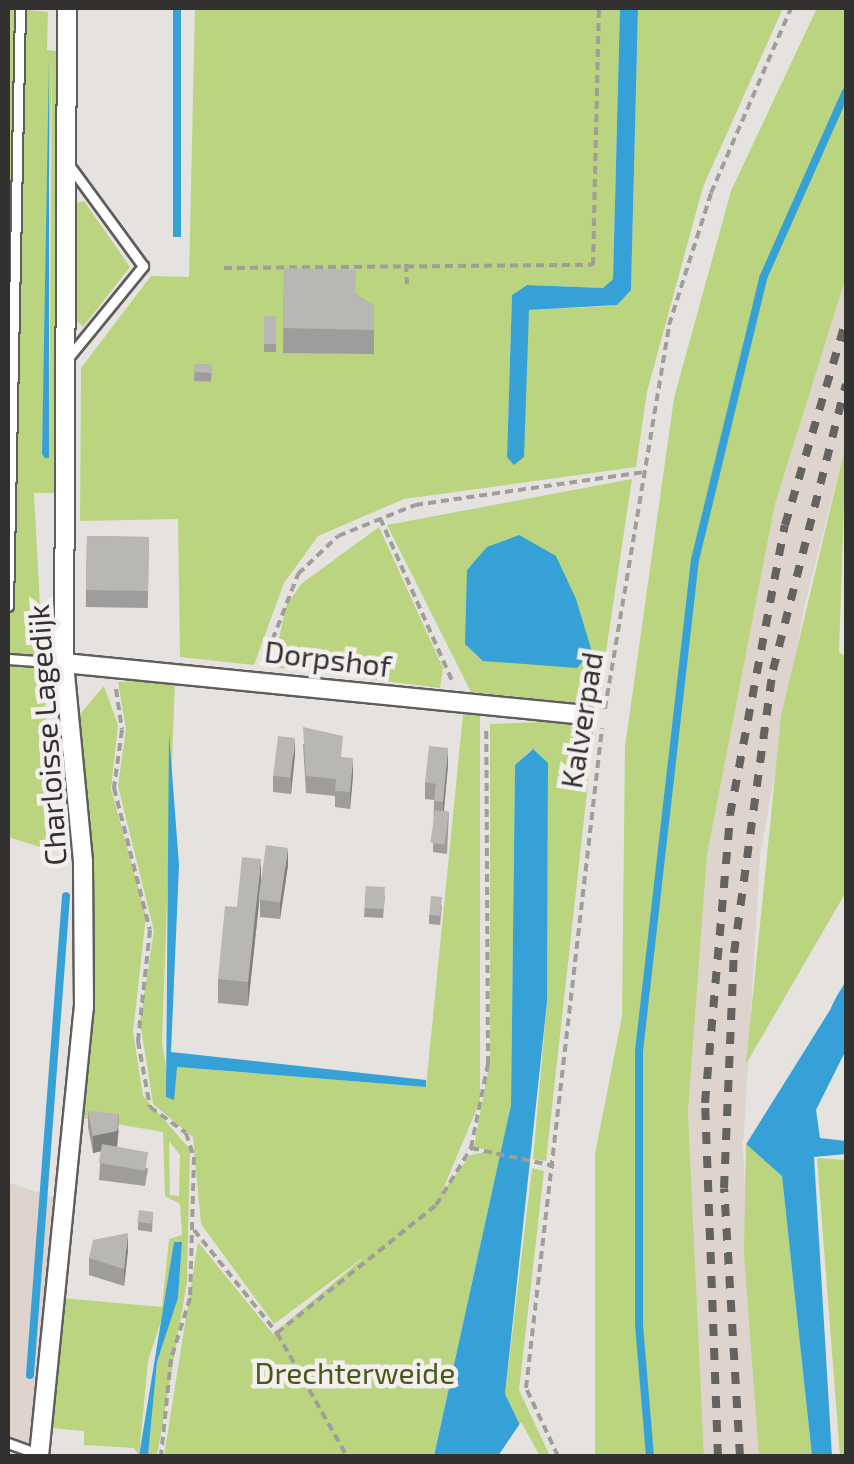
<!DOCTYPE html>
<style>
body{margin:0}
#map{position:relative;width:854px;height:1464px;overflow:hidden;background:#e6e2e0;font-family:"Exo 2",sans-serif}
div>[style]{position:absolute}
.built>*{inset:0;background:#ded3cd}
.green>*{inset:0;background:#bbd480}
.water>*{inset:0;background:#35a1d6;transform-origin:0 0}
.pier>*{inset:0;background:#e6e2e0}
.stream>*{height:8px;margin:-4px;padding:0 4px;transform-origin:4px;border-radius:4px;background:#35a1d6}
.path>*{height:4px;margin-top:-2px;transform-origin:0;background:repeating-linear-gradient(90deg,#a09d9b 0 8px,transparent 0 13px)}
.roads{filter:drop-shadow(2px 0 #605d5b) drop-shadow(-2px 0 #605d5b) drop-shadow(0 2px #605d5b) drop-shadow(0 -2px #605d5b)}
.lane>*{height:9px;margin:-4.5px;padding:0 4.5px;transform-origin:4.5px;border-radius:4.5px;background:#fff}
.street>*{height:18px;margin:-9px;padding:0 9px;transform-origin:9px;border-radius:9px;background:#fff}
.rail>*{height:8px;margin-top:-4px;transform-origin:0;background:repeating-linear-gradient(90deg,#656362 0 12px,transparent 0 24px)}
.wall>*{inset:0;background:#9f9d9b;transform-origin:0 0}
.shaded-wall>*{inset:0;background:#82807e}
.building>*{inset:0;background:#b9b7b4;transform-origin:0 0}
span{translate:-50% -50%;white-space:nowrap;text-align:center;line-height:1.15;-webkit-text-stroke:9px #f3efee;paint-order:stroke}
.street-label{font-size:30px;color:#323130}
.park-label{font-size:30px;color:#495917}
.frame{position:absolute;inset:0;border:10px solid #323130;pointer-events:none}
</style>
<div id="map">
<div class="built">
<i style="clip-path:polygon(846px 277px,846px 443px,804px 608px,760px 856px,743px 1149px,759px 1456px,704px 1456px,688px 1112px,707px 855px,775px 504px)"></i>
<i style="clip-path:polygon(8px 1182px,61px 1200px,42px 1456px,8px 1456px)"></i>
</div>
<div class="green">
<i style="clip-path:polygon(evenodd,8px 8px,48px 12px,47px 50px,57px 51px,54px 493px,34px 493px,53px 851px,8px 837px,8px 8px,52px 62px,49px 457px,48px 458px,42px 454px,52px 62px)"></i>
<i style="clip-path:polygon(195px 8px,620px 8px,613px 279px,603px 288px,527px 285px,512px 295px,507px 457px,529px 310px,611px 306px,631px 290px,638px 8px,783px 8px,703px 187px,647px 392px,636px 467px,404px 499px,318px 536px,284px 583px,254px 665px,180px 657px,178px 519px,80px 521px,81px 368px,151px 276px,189px 277px)"></i>
<i style="clip-path:polygon(817px 8px,846px 8px,846px 277px,775px 504px,707px 855px,688px 1112px,704px 1456px,595px 1456px,595px 1154px,622px 1016px,625px 747px,674px 398px,731px 191px)"></i>
<i style="clip-path:polygon(84px 201px,130px 267px,83px 327px,76px 320px,76px 203px)"></i>
<i style="clip-path:polygon(846px 443px,839px 652px,846px 657px,846px 892px,746px 1064px,781px 716px)"></i>
<i style="clip-path:polygon(632px 479px,598px 705px,471px 692px,387px 525px)"></i>
<i style="clip-path:polygon(379px 527px,443px 668px,440px 688px,273px 667px,286px 606px,301px 584px)"></i>
<i style="clip-path:polygon(175px 679px,162px 1042px,171px 1100px,176px 1067px,426px 1087px,463px 714px,480px 716px,480px 1101px,441px 1194px,470px 1155px,492px 1151px,474px 1147px,490px 1061px,490px 724px,595px 720px,546px 1161px,533px 1159px,547px 1002px,548px 763px,532px 749px,515px 765px,511px 1105px,434px 1456px,164px 1456px,198px 1242px,273px 1334px,368px 1254px,274px 1324px,201px 1224px,193px 1137px,153px 1104px,140px 1021px,154px 931px,118px 786px,126px 729px,118px 682px)"></i>
<i style="clip-path:polygon(evenodd,104px 686px,118px 725px,111px 789px,146px 916px,133px 1032px,143px 1096px,190px 1149px,187px 1282px,157px 1456px,148px 1456px,157px 1362px,178px 1298px,182px 1242px,174px 1242px,169px 1296px,148px 1361px,139px 1456px,134px 1448px,84px 1445px,84px 1431px,51px 1428px,62px 1298px,162px 1307px,169px 1239px,182px 1235px,180px 1204px,165px 1196px,163px 1132px,82px 1118px,94px 957px,80px 714px,104px 686px,169px 1141px,180px 1155px,179px 1196px,170px 1195px,169px 1141px)"></i>
<i style="clip-path:polygon(746px 1144px,782px 1175px,812px 1456px,759px 1456px,744px 1254px)"></i>
<i style="clip-path:polygon(817px 1158px,846px 1160px,846px 1456px,840px 1456px)"></i>
<i style="clip-path:polygon(532px 1168px,544px 1171px,519px 1390px,550px 1456px,535px 1456px,505px 1394px)"></i>
</div>
<div class="water">
<i style="left:173px;top:8px;width:8px;height:229px"></i>
<i style="clip-path:polygon(620px 8px,638px 8px,631px 290px,617px 305px,529px 310px,524px 457px,514px 465px,507px 457px,512px 295px,527px 285px,603px 288px,613px 279px)"></i>
<i style="clip-path:polygon(49px 61px,49px 458px,45px 458px,42px 454px)"></i>
<i style="clip-path:polygon(519px 535px,556px 556px,576px 599px,592px 652px,577px 668px,483px 661px,465px 644px,467px 570px,487px 547px)"></i>
<i style="clip-path:polygon(169px 733px,179px 865px,171px 1052px,426px 1080px,426px 1087px,177px 1067px,174px 1100px,166px 1097px)"></i>
<i style="clip-path:polygon(533px 749px,548px 763px,547px 1002px,505px 1394px,535px 1456px,434px 1456px,511px 1105px,515px 765px)"></i>
<i style="clip-path:polygon(846px 981px,846px 1050px,816px 1110px,820px 1138px,846px 1141px,846px 1154px,814px 1157px,832px 1456px,812px 1456px,782px 1176px,746px 1144px)"></i>
<i style="clip-path:polygon(174px 1242px,182px 1242px,178px 1298px,157px 1362px,148px 1456px,139px 1456px)"></i>
</div>
<div class="pier">
<i style="clip-path:polygon(846px 976px,830px 1010px,743px 1149px,742px 1142px)"></i>
<i style="clip-path:polygon(521px 1422px,540px 1456px,498px 1456px)"></i>
</div>
<div class="stream">
<i style="left:30px;top:1375px;width:480px;rotate:-85.7deg"></i>
<i style="left:650px;top:1456px;width:131px;rotate:-94.8deg"></i>
<i style="left:639px;top:1325px;width:274px;rotate:-90deg"></i>
<i style="left:639px;top:1051px;width:494px;rotate:-83.5deg"></i>
<i style="left:695px;top:560px;width:290px;rotate:-76.4deg"></i>
<i style="left:763px;top:278px;width:204px;rotate:-66deg"></i>
</div>
<div class="path">
<i style="left:406px;top:264px;width:20px;rotate:87deg"></i>
<i style="left:224px;top:268px;width:369px;rotate:-0.5deg"></i>
<i style="left:593px;top:265px;width:257px;rotate:-88.7deg"></i>
<i style="left:380px;top:518px;width:180px;rotate:66.1deg"></i>
<i style="left:263px;top:664px;width:97px;rotate:-68.7deg"></i>
<i style="left:298px;top:574px;width:55px;rotate:-43.5deg"></i>
<i style="left:338px;top:536px;width:83px;rotate:-21.9deg"></i>
<i style="left:415px;top:505px;width:230px;rotate:-8.2deg"></i>
<i style="left:116px;top:689px;width:41px;rotate:81.7deg"></i>
<i style="left:122px;top:730px;width:59px;rotate:97.9deg"></i>
<i style="left:114px;top:788px;width:146px;rotate:75.8deg"></i>
<i style="left:150px;top:930px;width:112px;rotate:96.2deg"></i>
<i style="left:138px;top:1041px;width:67px;rotate:79.7deg"></i>
<i style="left:150px;top:1107px;width:44px;rotate:35.8deg"></i>
<i style="left:186px;top:1133px;width:25px;rotate:72deg"></i>
<i style="left:194px;top:1157px;width:141px;rotate:91.6deg"></i>
<i style="left:190px;top:1298px;width:64px;rotate:107.3deg"></i>
<i style="left:171px;top:1359px;width:98px;rotate:95.9deg"></i>
<i style="left:605px;top:709px;width:389px;rotate:-80.5deg"></i>
<i style="left:669px;top:325px;width:139px;rotate:-72.3deg"></i>
<i style="left:711px;top:193px;width:202px;rotate:-66.6deg"></i>
<i style="left:471px;top:1148px;width:85px;rotate:12.2deg"></i>
<i style="left:194px;top:1230px;width:132px;rotate:51.1deg"></i>
<i style="left:277px;top:1333px;width:142px;rotate:60.4deg"></i>
<i style="left:277px;top:1333px;width:204px;rotate:-38.8deg"></i>
<i style="left:436px;top:1205px;width:67px;rotate:-58.4deg"></i>
<i style="left:471px;top:1148px;width:86px;rotate:-78.6deg"></i>
<i style="left:488px;top:1064px;width:338px;rotate:-90.3deg"></i>
<i style="left:558px;top:1456px;width:75px;rotate:-115.2deg"></i>
<i style="left:526px;top:1388px;width:664px;rotate:-83.43deg"></i>
</div>
<div class="roads">
<div class="lane">
<i style="left:68px;top:358px;width:119px;rotate:-50.8deg"></i>
<i style="left:143px;top:266px;width:125px;rotate:-126.2deg"></i>
<i style="left:8px;top:606px;width:598px;rotate:-88.85deg"></i>
<i style="left:8px;top:659px;width:56px;rotate:4.1deg"></i>
<i style="left:8px;top:1443px;width:32px;rotate:20deg"></i>
</div>
<div class="street">
<i style="left:64px;top:663px;width:524px;rotate:5.7deg"></i>
<i style="left:39px;top:1456px;width:450px;rotate:-84.3deg"></i>
<i style="left:84px;top:1008px;width:147px;rotate:-90.4deg"></i>
<i style="left:83px;top:861px;width:199px;rotate:-95.5deg"></i>
<i style="left:64px;top:663px;width:655px;rotate:-89.74deg"></i>
</div>
</div>
<div class="rail">
<i style="left:718px;top:1456px;width:353px;rotate:-92.1deg"></i>
<i style="left:705px;top:1103px;width:289px;rotate:-85deg"></i>
<i style="left:730px;top:815px;width:295px;rotate:-79.3deg"></i>
<i style="left:785px;top:525px;width:213px;rotate:-73.4deg"></i>
<i style="left:740px;top:1456px;width:268px;rotate:-93.4deg"></i>
<i style="left:724px;top:1188px;width:235px;rotate:-87.6deg"></i>
<i style="left:734px;top:953px;width:286px;rotate:-82.2deg"></i>
<i style="left:773px;top:670px;width:295px;rotate:-75.7deg"></i>
</div>
<div class="wall">
<i style="clip-path:polygon(284px 268px,356px 294px,374px 306px,374px 354px,283px 353px)"></i>
<i style="left:264px;top:316px;width:12px;height:36px"></i>
<i style="left:195px;top:364px;width:17px;height:17px;rotate:3deg"></i>
<i style="left:87px;top:536px;width:62px;height:71px;rotate:1deg"></i>
<i style="clip-path:polygon(303px 744px,342px 757px,353px 775px,350px 809px,335px 807px,335px 796px,306px 793px)"></i>
<i style="clip-path:polygon(295px 754px,291px 794px,273px 792px,273px 776px)"></i>
<i style="clip-path:polygon(448px 765px,444px 811px,449px 812px,447px 854px,433px 852px,434px 800px,425px 799px,425px 782px)"></i>
<i style="clip-path:polygon(288px 865px,280px 919px,260px 917px,260px 900px)"></i>
<i style="clip-path:polygon(261px 884px,248px 1006px,218px 1003px,218px 979px)"></i>
<i style="clip-path:polygon(366px 886px,385px 896px,383px 918px,364px 917px)"></i>
<i style="clip-path:polygon(442px 905px,440px 925px,429px 924px,429px 915px)"></i>
<i style="clip-path:polygon(88px 1111px,119px 1130px,117px 1147px,148px 1169px,145px 1186px,99px 1180px,101px 1151px,93px 1153px,88px 1127px)"></i>
<i style="clip-path:polygon(153px 1212px,152px 1232px,138px 1230px,138px 1222px)"></i>
<i style="clip-path:polygon(128px 1250px,124px 1286px,89px 1275px,89px 1258px)"></i>
</div>
<div class="shaded-wall">
<i style="clip-path:polygon(295px 738px,295px 754px,291px 794px,291px 777px)"></i>
<i style="clip-path:polygon(448px 748px,448px 765px,443px 819px,443px 802px)"></i>
<i style="clip-path:polygon(353px 758px,353px 775px,350px 809px,350px 792px)"></i>
<i style="clip-path:polygon(288px 848px,288px 865px,280px 919px,280px 903px)"></i>
<i style="clip-path:polygon(261px 859px,261px 884px,248px 1006px,248px 982px)"></i>
<i style="clip-path:polygon(119px 1114px,117px 1148px,93px 1153px,93px 1136px)"></i>
<i style="clip-path:polygon(128px 1233px,128px 1250px,124px 1286px,124px 1269px)"></i>
</div>
<div class="building">
<i style="clip-path:polygon(284px 268px,356px 270px,355px 293px,374px 306px,374px 330px,283px 328px)"></i>
<i style="left:264px;top:316px;width:12px;height:28px"></i>
<i style="left:195px;top:364px;width:17px;height:8px;rotate:3deg"></i>
<i style="left:87px;top:536px;width:62px;height:54px;rotate:1deg"></i>
<i style="clip-path:polygon(303px 727px,343px 736px,341px 757px,353px 758px,350px 792px,335px 791px,336px 779px,306px 776px)"></i>
<i style="left:278px;top:736px;width:17px;height:40px;rotate:7deg"></i>
<i style="clip-path:polygon(429px 746px,448px 748px,443px 802px,434px 801px,436px 784px,425px 782px)"></i>
<i style="left:435px;top:810px;width:14px;height:33px;rotate:8deg"></i>
<i style="left:266px;top:845px;width:22px;height:55px;rotate:8deg"></i>
<i style="clip-path:polygon(242px 857px,261px 859px,248px 982px,218px 979px,225px 906px,237px 907px)"></i>
<i style="left:366px;top:886px;width:19px;height:22px;rotate:3deg"></i>
<i style="left:431px;top:896px;width:11px;height:19px;rotate:5deg"></i>
<i style="clip-path:polygon(88px 1111px,119px 1114px,117px 1131px,93px 1136px)"></i>
<i style="left:102px;top:1144px;width:47px;height:19px;rotate:10deg"></i>
<i style="left:139px;top:1210px;width:14px;height:12px;rotate:8deg"></i>
<i style="clip-path:polygon(128px 1233px,124px 1269px,89px 1258px,93px 1240px)"></i>
</div>
<div class="street-label">
<span style="left:328px;top:658px;rotate:7deg">Dorpshof</span>
<span style="left:581px;top:720px;rotate:-81deg">Kalverpad</span>
<span style="left:46px;top:735px;rotate:-94deg">Charloisse Lagedijk</span>
</div>
<div class="park-label">
<span style="left:355px;top:1372px">Drechterweide</span>
</div>
<div class="frame"></div>
</div>
